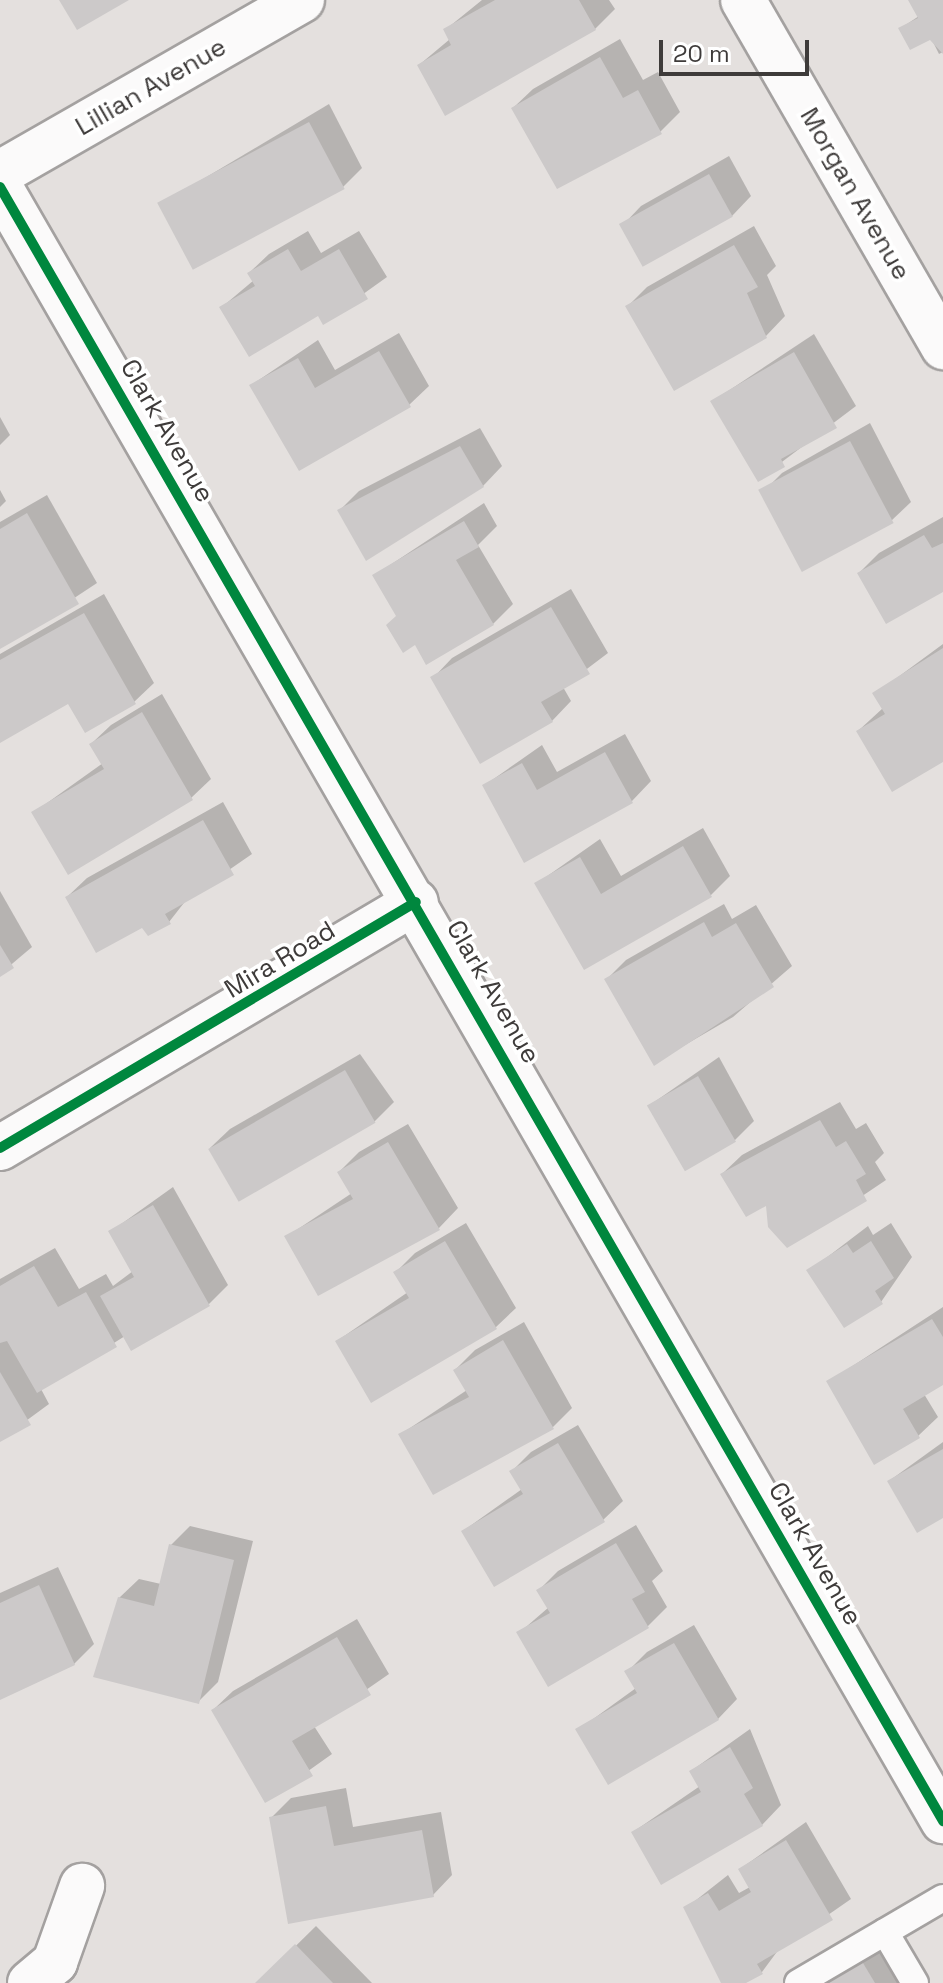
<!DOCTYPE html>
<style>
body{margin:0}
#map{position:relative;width:943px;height:1983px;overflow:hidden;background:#e4e0de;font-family:"Space Grotesk",sans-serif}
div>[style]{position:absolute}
.shadow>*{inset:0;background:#0003}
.building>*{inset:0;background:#ccc9c9;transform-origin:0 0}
.roads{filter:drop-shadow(2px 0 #a4a1a0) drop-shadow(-2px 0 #a4a1a0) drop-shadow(0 2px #a4a1a0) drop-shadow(0 -2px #a4a1a0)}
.service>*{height:26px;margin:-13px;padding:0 13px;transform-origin:13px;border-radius:13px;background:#fbfafa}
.minor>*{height:44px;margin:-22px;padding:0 22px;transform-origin:22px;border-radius:22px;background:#fbfafa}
.cycleway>*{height:10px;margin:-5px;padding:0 5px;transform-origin:5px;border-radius:5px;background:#00873e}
span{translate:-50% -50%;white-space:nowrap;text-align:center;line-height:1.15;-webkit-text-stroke:7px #fff;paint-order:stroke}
.street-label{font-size:26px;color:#3e3b3a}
.scale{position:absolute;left:659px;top:40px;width:150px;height:36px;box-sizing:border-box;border:4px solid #3e3b3a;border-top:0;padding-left:10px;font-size:24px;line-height:28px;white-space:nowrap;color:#3e3b3a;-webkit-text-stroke:6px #fff;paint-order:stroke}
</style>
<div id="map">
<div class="shadow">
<i style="clip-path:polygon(482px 0,609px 0,615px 9px,595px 29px,419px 65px,450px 39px,445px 30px)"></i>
<i style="clip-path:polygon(943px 0,943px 52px,939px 54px,931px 38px,901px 28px)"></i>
<i style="clip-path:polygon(620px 39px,643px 80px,658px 72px,680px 112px,660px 132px,513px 108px,533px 89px)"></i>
<i style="clip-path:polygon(329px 104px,362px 168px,343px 187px,164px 211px,183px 191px)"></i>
<i style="clip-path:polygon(729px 156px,751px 196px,732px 216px,622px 226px,641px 206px)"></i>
<i style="clip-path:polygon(754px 226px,776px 266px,767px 275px,785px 316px,766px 336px,627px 307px,647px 287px)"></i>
<i style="clip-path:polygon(308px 231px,321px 253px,359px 231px,387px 277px,324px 322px,318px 314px,222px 307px,254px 280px,249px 273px,269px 254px)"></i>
<i style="clip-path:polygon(399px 333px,429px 386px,409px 405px,253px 384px,318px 340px,335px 370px)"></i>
<i style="clip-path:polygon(814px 334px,856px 406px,758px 480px,713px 401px)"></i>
<i style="clip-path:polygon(0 417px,10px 435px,0 445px)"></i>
<i style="clip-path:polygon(870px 423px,911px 502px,891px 521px,762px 493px,782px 473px)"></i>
<i style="clip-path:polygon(480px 428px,502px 466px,483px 486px,339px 511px,359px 491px)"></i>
<i style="clip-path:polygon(0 490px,6px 501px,0 507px)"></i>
<i style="clip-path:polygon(47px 495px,97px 583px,0 647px,0 522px)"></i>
<i style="clip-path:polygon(484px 503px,497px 526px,478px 545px,513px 604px,493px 624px,398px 616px,375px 575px)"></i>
<i style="clip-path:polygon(943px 517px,943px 590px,859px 573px,879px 553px)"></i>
<i style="clip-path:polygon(571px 589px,608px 653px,563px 687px,571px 701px,552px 721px,433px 678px,452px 658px)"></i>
<i style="clip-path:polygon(104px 594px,154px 683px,134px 702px,69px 701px,0 741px,0 654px)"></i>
<i style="clip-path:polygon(943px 644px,943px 760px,858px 731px,883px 708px,875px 694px)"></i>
<i style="clip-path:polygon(162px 694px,211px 779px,191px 798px,33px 813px,103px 763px,91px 744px,111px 725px)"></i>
<i style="clip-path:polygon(625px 734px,651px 781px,632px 801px,525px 860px,485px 785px,542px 745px,557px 772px)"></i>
<i style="clip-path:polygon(223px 802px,252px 854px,187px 899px,169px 922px,143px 925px,67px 897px,87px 878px)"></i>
<i style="clip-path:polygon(703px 828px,730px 876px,710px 896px,585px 968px,536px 884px,600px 839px,621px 876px)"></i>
<i style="clip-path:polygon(0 891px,32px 947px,0 974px)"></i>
<i style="clip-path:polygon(724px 904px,732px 919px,756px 905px,792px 966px,733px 1017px,654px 1063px,606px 980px,626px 960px)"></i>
<i style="clip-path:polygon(360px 1054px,394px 1102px,374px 1122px,210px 1148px,230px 1129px)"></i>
<i style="clip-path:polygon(719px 1057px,754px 1121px,734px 1141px,650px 1105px)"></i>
<i style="clip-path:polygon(840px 1102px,856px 1129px,866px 1123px,884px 1153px,875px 1162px,886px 1180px,788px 1246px,767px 1203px,722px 1174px,742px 1155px)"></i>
<i style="clip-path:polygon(408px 1124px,458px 1208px,439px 1228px,319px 1294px,286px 1237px,352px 1193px,339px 1172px,359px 1152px)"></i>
<i style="clip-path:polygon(173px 1187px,228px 1285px,209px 1304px,125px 1336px,41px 1389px,49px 1404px,0 1440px,0 1279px,55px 1248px,79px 1289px,106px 1274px,113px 1286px,133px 1271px,110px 1232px)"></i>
<i style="clip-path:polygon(466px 1223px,516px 1308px,496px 1327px,372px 1400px,337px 1341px,408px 1292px,396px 1272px,415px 1253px)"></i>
<i style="clip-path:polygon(891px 1223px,912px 1257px,881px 1302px,809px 1271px,868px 1226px,873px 1235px)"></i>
<i style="clip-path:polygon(943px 1307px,943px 1383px,924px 1394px,938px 1417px,918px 1436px,828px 1382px)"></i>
<i style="clip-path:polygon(524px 1322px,572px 1408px,553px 1427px,401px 1434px,467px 1390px,455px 1370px,475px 1350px)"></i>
<i style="clip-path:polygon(578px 1425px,623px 1501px,603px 1520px,463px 1531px,522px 1489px,511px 1472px,531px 1452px)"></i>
<i style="clip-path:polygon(943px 1442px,943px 1516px,889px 1481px)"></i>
<i style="clip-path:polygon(636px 1525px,663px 1571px,652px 1581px,667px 1607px,648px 1626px,519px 1633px,549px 1607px,539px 1590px,558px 1571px)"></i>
<i style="clip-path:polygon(190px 1526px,253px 1541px,218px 1682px,198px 1702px,119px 1598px,139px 1579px,161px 1584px,171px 1545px)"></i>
<i style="clip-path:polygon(58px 1567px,94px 1644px,74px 1664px,0 1697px,0 1593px)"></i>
<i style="clip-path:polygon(357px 1619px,389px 1674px,314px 1726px,332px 1754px,266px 1801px,213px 1710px,233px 1691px)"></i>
<i style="clip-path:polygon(694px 1625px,737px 1699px,718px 1719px,578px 1730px,636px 1688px,627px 1672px,647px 1652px)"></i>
<i style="clip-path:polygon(750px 1729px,781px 1805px,762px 1825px,633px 1832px,700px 1786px,691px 1771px)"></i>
<i style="clip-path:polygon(346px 1788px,353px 1827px,441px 1812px,452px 1875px,433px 1895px,271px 1818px,291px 1798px)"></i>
<i style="clip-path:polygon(806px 1822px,851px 1899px,779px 1949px,762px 1972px,727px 1983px,686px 1908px,728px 1875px,739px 1893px,750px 1887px,740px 1869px)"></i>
<i style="clip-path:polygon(316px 1926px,372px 1983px,258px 1983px)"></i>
<i style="clip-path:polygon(880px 1940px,906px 1983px,809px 1983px)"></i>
</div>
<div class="building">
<i style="clip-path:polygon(59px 0,129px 0,77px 30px)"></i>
<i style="clip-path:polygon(495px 0,579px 0,596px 30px,445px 116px,417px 65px,451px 45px,443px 29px)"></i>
<i style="clip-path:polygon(908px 0,943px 0,943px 54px,930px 40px,910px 50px,898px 28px,918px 18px)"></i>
<i style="clip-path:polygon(600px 57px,623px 98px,638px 90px,662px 134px,557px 189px,511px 108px)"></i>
<i style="left:309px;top:122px;width:76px;height:172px;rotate:62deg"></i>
<i style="left:709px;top:174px;width:49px;height:103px;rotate:61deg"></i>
<i style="clip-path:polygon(734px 245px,758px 287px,747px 293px,767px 338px,674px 391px,625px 306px)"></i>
<i style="clip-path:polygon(288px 249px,301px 271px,339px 249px,368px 299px,323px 325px,318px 316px,249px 357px,219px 307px,255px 286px,247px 273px)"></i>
<i style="clip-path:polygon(379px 351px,411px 407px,299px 471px,249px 385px,298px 358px,315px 388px)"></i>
<i style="clip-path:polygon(794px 352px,837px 428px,781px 459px,785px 467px,758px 482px,710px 401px)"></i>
<i style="left:850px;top:441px;width:93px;height:104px;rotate:62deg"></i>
<i style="clip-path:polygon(460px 446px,484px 487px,366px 561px,337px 510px)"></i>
<i style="clip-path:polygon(27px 513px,79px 604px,0 649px,0 529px)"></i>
<i style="clip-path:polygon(464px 521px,479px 547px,456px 560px,494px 625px,426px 665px,415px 645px,403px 653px,386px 625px,396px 616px,372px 575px)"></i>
<i style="clip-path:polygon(924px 535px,932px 548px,943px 543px,943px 592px,886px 624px,857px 573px)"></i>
<i style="clip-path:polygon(551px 607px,590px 674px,541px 702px,553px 722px,480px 764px,430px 677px)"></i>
<i style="clip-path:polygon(84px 613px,136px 704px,85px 733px,68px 704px,0 743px,0 660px)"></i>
<i style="clip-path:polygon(943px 648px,943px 762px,892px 792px,856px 731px,885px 714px,872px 693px)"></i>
<i style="clip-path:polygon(142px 712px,193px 800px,68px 875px,31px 812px,104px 769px,89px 744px)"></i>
<i style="clip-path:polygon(605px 752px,633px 803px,524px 863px,482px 785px,522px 763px,537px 790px)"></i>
<i style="clip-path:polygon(203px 820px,234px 875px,165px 914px,171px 924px,148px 936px,142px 928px,96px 953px,65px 897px)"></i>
<i style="clip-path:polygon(683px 846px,712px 897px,584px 970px,534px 883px,580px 857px,601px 894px)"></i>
<i style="clip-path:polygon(704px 922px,712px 937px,736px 923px,774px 987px,654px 1066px,604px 979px)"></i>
<i style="clip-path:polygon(0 945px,14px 968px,0 977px)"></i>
<i style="left:345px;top:1070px;width:61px;height:158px;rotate:60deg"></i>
<i style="left:698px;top:1076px;width:76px;height:59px;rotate:60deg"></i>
<i style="clip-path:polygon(820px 1120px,836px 1147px,846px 1141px,866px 1174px,856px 1180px,867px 1201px,787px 1248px,768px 1227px,766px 1206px,746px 1217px,720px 1174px)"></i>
<i style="clip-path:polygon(388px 1142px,440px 1230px,318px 1296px,284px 1236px,353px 1199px,337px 1172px)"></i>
<i style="clip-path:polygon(153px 1205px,210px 1306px,131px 1351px,100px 1296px,134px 1277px,108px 1231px)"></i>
<i style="clip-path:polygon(445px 1241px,497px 1329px,371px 1403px,335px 1341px,409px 1298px,393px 1272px)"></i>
<i style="clip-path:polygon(871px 1241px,894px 1278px,875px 1291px,883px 1304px,844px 1328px,806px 1270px,847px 1244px,853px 1253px)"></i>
<i style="clip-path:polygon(34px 1266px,58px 1307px,86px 1292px,117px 1347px,37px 1393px,7px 1341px,0 1343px,0 1286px)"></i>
<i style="clip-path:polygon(932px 1319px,943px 1337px,943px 1385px,903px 1409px,920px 1438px,874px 1465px,826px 1381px)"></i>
<i style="clip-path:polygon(503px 1340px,554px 1429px,433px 1495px,398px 1434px,469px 1397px,453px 1370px)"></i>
<i style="clip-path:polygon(0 1372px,31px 1425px,0 1442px)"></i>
<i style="clip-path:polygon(558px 1443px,605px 1522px,494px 1587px,461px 1531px,523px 1494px,509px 1471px)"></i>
<i style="clip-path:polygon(943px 1449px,943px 1518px,917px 1533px,887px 1481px)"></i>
<i style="clip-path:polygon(616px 1543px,645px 1592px,632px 1599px,649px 1628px,548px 1687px,516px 1632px,550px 1613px,536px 1590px)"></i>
<i style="clip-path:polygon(169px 1544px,234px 1560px,199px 1704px,93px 1677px,118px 1597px,154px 1606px)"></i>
<i style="clip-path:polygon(39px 1585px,75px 1665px,0 1700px,0 1603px)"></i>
<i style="clip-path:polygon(337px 1637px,371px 1695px,292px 1741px,313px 1776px,265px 1803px,211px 1710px)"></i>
<i style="clip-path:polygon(674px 1643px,719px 1720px,608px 1785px,575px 1729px,637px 1693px,624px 1671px)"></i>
<i style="clip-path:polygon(730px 1747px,753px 1788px,744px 1794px,763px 1826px,661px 1885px,631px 1832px,701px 1792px,689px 1771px)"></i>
<i style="clip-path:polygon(326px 1806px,334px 1846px,422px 1830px,434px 1897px,288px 1924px,269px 1817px)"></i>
<i style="clip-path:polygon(786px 1840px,833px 1920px,757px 1964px,763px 1974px,746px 1983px,721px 1983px,683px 1907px,708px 1893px,719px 1911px,751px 1892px,738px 1869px)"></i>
<i style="clip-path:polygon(295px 1944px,333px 1983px,255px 1983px)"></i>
<i style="clip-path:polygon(860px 1958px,875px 1983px,818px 1983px)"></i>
</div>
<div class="roads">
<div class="service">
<i style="left:885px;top:1932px;width:59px;rotate:59.5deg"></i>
<i style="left:798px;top:1983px;width:168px;rotate:-30.4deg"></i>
</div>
<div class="minor">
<i style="left:743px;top:0;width:401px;rotate:60deg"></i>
<i style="left:0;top:173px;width:348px;rotate:-29.8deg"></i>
<i style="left:0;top:187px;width:1887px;rotate:60.01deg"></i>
<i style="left:0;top:1148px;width:483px;rotate:-30.6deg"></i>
<i style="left:30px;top:1983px;width:33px;rotate:-40deg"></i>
<i style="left:55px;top:1962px;width:81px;rotate:-70.4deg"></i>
</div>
</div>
<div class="cycleway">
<i style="left:0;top:187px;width:1887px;rotate:60.01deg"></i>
<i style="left:0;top:1148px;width:483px;rotate:-30.6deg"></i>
</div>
<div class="street-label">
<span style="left:151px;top:87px;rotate:-30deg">Lillian Avenue</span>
<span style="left:855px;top:194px;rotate:60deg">Morgan Avenue</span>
<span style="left:167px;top:431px;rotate:60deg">Clark Avenue</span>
<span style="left:280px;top:960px;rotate:-31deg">Mira Road</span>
<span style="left:493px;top:992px;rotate:60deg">Clark Avenue</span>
<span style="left:815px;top:1554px;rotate:60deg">Clark Avenue</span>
</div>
<div class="scale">20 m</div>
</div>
